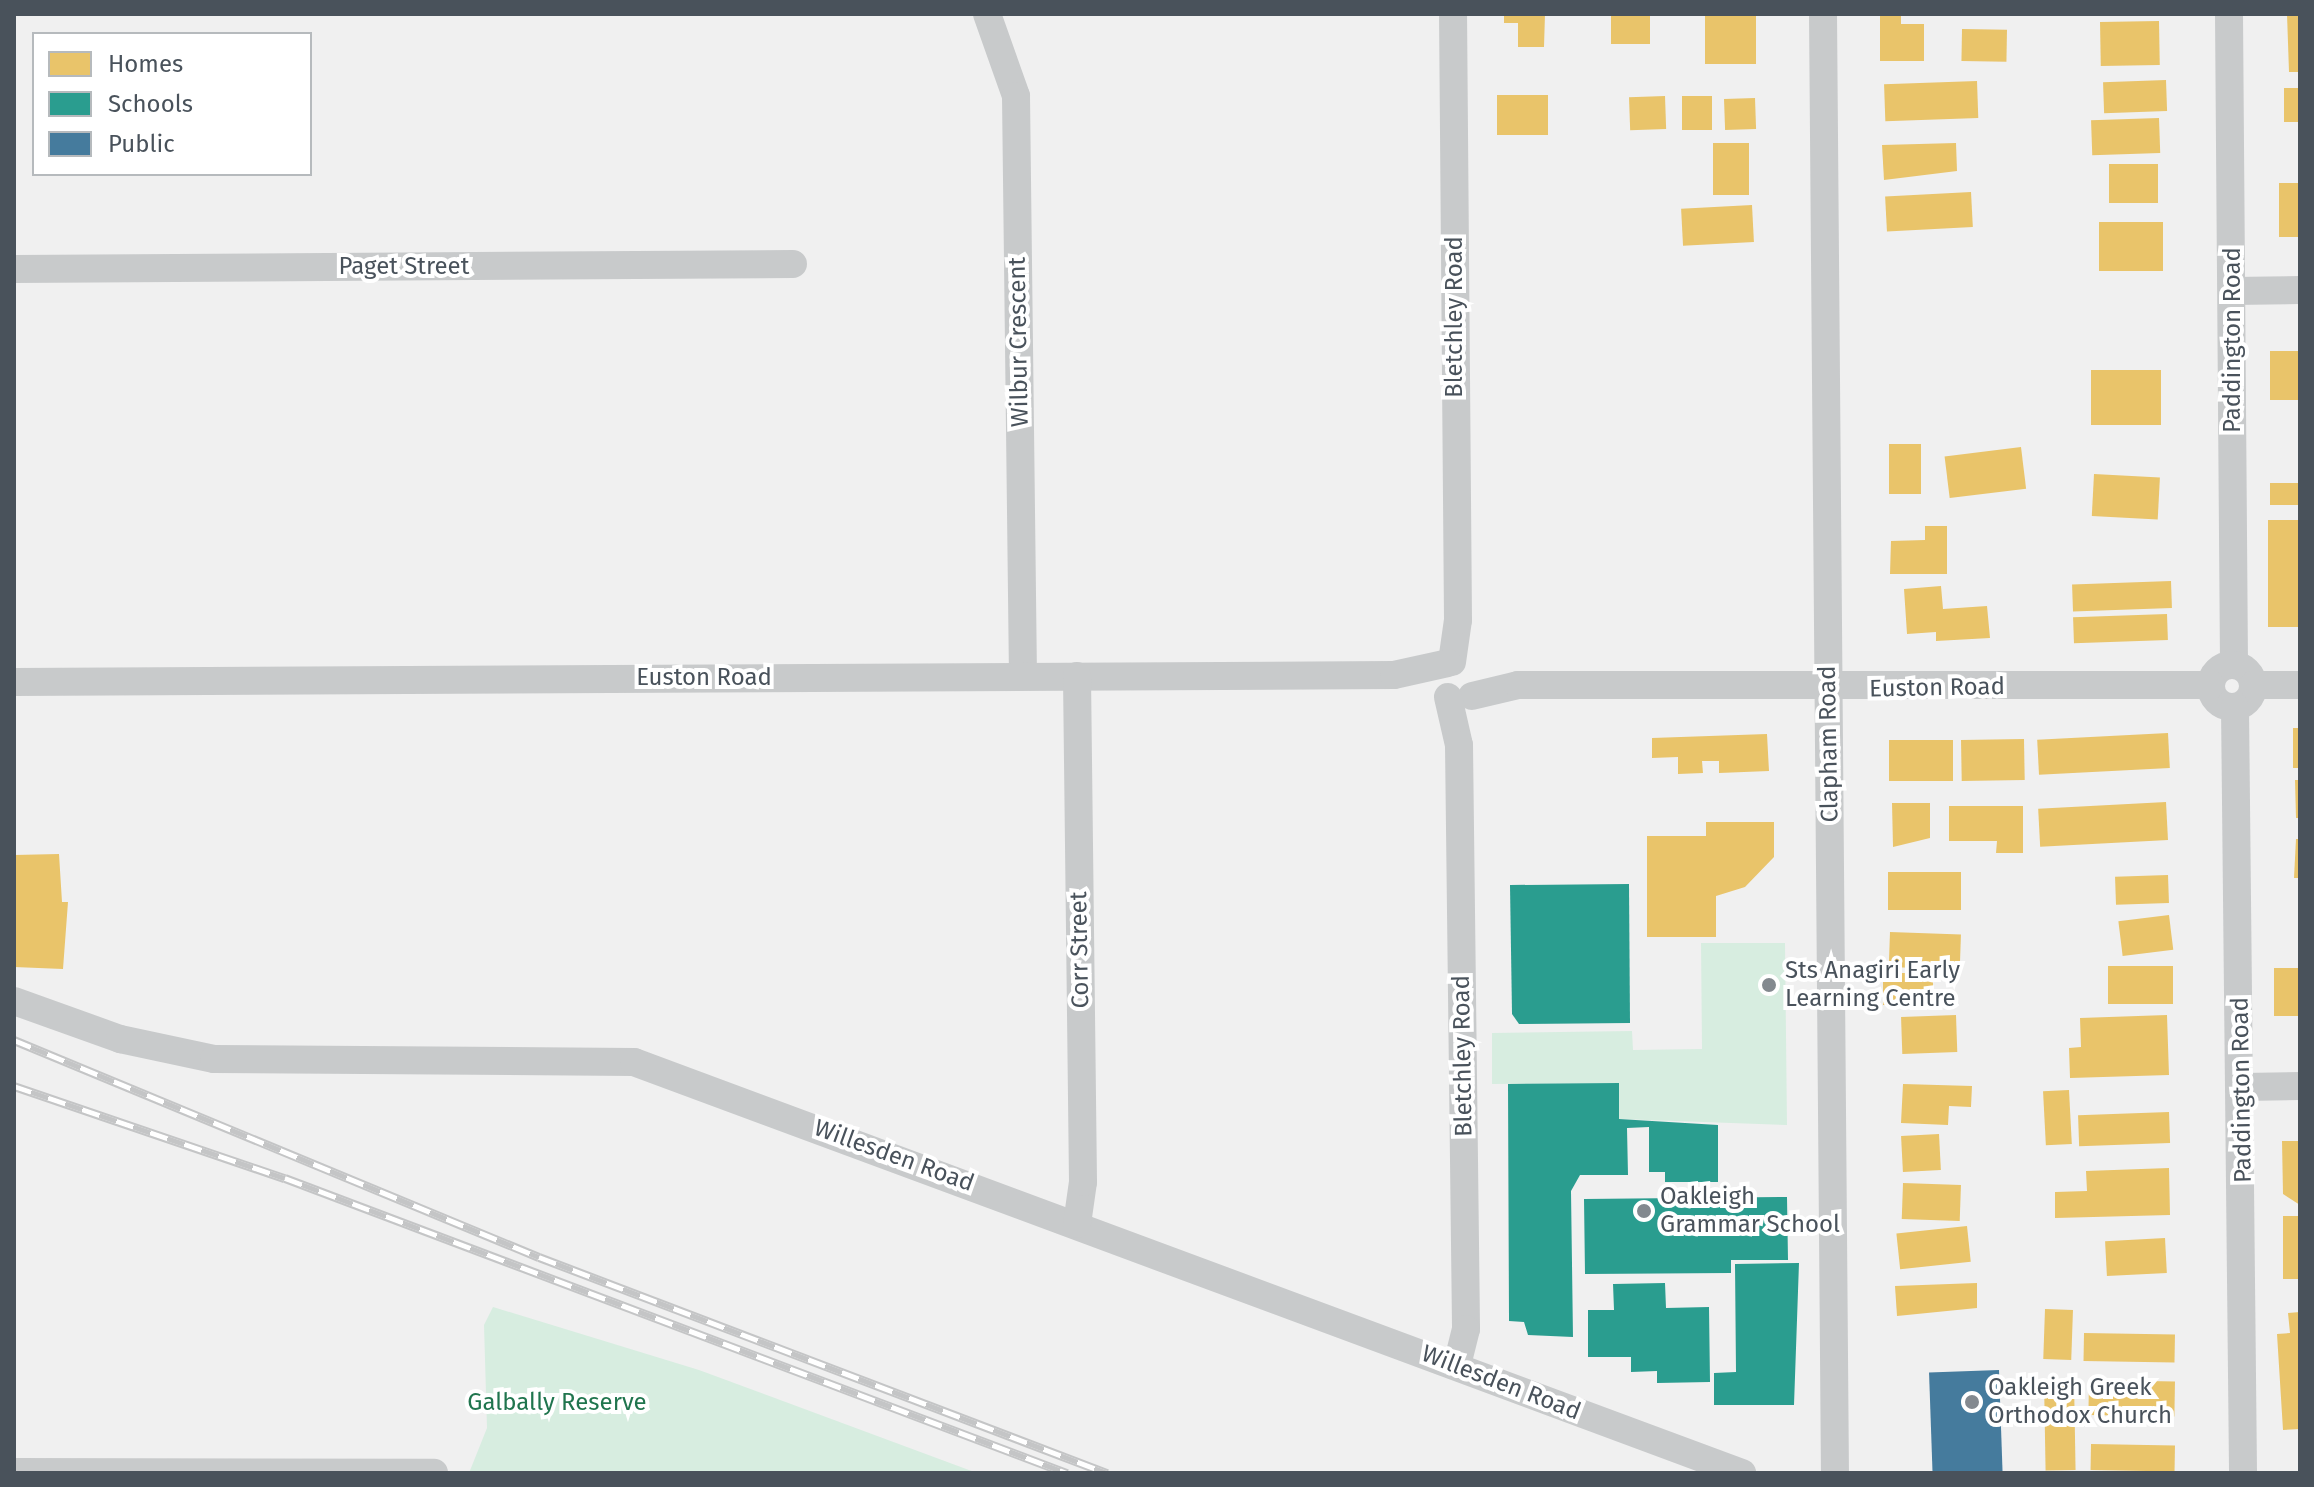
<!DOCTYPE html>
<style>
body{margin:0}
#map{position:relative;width:2314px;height:1487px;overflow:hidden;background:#f0f0f0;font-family:"Fira Sans",sans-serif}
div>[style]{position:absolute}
.green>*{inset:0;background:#d7ede0}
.homes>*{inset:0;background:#e9c46a;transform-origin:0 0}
.schools>*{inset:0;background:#2a9d8f}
.public>*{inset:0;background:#457b9d;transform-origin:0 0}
.street>*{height:28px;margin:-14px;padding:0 14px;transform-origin:14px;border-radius:14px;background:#c8cacb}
.street>.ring{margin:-14px;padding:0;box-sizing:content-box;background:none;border:28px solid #c8cacb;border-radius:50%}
.rail>*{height:9px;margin-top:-4.5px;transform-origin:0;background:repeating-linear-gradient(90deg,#fff 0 18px,#c4c5c6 0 36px);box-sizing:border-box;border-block:2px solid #c4c5c6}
.dots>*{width:22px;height:22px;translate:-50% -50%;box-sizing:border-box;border:4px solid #fff;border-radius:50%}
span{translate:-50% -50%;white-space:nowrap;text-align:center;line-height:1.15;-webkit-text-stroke:8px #fff;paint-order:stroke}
.street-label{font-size:24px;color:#49525b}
.poi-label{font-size:24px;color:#49525b}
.left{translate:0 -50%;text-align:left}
.park-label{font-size:24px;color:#20754e}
.frame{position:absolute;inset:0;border:16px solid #49525b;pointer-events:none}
.legend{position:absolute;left:32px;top:32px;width:280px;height:144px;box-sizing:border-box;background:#fff;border:2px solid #b6babd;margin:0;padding:10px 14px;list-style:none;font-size:24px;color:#49525b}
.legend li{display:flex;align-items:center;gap:16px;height:40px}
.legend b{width:40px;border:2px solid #b6babd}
</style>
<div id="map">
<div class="green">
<i style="clip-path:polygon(1701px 943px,1785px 943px,1787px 1125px,1619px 1119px,1618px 1083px,1492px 1084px,1492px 1033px,1632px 1031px,1633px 1050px,1702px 1049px)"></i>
<i style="clip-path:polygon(493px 1307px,699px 1370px,977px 1473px,469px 1473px,487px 1428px,484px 1325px)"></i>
</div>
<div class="homes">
<i style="clip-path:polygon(1504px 14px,1545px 14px,1544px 47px,1518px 47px,1518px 23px,1504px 23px)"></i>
<i style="left:1611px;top:14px;width:39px;height:30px"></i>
<i style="left:1705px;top:14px;width:51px;height:50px"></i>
<i style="clip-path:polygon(2287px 14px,2300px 14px,2300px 72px,2289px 72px)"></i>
<i style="clip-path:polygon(1901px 15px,1901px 24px,1924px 24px,1924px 61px,1880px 61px,1880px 16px)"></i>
<i style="left:2159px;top:21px;width:44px;height:59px;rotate:89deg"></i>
<i style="left:1962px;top:29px;width:45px;height:32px;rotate:1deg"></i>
<i style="left:2166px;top:80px;width:31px;height:63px;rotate:88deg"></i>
<i style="left:1977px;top:81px;width:37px;height:93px;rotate:88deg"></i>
<i style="left:2300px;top:88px;width:34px;height:16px;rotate:90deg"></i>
<i style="left:1497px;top:95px;width:51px;height:40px"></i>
<i style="left:1665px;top:96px;width:33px;height:36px;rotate:88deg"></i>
<i style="left:1682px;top:96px;width:30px;height:34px"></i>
<i style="left:1755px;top:98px;width:31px;height:31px;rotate:88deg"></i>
<i style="left:2159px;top:118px;width:35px;height:68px;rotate:88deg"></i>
<i style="left:1713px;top:143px;width:36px;height:52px"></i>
<i style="clip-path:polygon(1956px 143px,1957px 171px,1884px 180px,1882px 145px)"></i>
<i style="left:2158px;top:164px;width:39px;height:49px;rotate:90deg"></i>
<i style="left:2279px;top:183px;width:21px;height:54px"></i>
<i style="left:1971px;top:192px;width:35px;height:86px;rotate:87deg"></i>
<i style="left:1752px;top:205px;width:37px;height:71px;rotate:87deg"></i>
<i style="left:2099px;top:222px;width:64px;height:49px"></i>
<i style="left:2300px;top:351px;width:49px;height:30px;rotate:90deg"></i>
<i style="left:2161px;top:370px;width:55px;height:70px;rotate:90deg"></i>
<i style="left:1889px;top:444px;width:32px;height:50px"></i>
<i style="left:2021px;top:447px;width:42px;height:77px;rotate:83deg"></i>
<i style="left:2094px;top:474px;width:66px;height:42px;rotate:3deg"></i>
<i style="left:2300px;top:483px;width:22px;height:30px;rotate:90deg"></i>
<i style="left:2268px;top:520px;width:32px;height:107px"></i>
<i style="clip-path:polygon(1925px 526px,1947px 526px,1947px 574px,1890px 574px,1891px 541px,1925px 540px)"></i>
<i style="left:2171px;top:581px;width:27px;height:99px;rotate:88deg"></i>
<i style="clip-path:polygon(1941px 586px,1943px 609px,1987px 606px,1990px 638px,1936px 641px,1936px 632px,1907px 634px,1904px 589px)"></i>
<i style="left:2167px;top:614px;width:26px;height:94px;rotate:88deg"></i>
<i style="left:2293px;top:728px;width:7px;height:40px"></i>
<i style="left:2168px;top:733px;width:35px;height:131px;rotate:87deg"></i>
<i style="clip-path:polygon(1767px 734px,1769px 771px,1719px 773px,1719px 761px,1702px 761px,1703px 773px,1678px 774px,1678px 757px,1652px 758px,1652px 738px)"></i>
<i style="left:2024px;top:739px;width:41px;height:63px;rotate:89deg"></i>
<i style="left:1889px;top:740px;width:64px;height:41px"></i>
<i style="clip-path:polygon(2295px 780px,2300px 780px,2300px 818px,2296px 818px)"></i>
<i style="left:2166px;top:802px;width:38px;height:128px;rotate:87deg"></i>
<i style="clip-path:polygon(1892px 803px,1930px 803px,1930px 838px,1893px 847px)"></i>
<i style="clip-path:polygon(1949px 806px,2023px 806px,2023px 853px,1996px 853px,1997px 841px,1949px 841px)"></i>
<i style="clip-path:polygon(1706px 822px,1774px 822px,1774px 857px,1745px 887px,1716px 896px,1716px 937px,1647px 937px,1647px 836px,1706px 836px)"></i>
<i style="clip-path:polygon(2296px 839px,2300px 839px,2300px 878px,2294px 878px)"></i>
<i style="clip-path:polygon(59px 854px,62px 902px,68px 902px,63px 969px,14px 967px,14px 855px)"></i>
<i style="left:1961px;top:872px;width:38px;height:73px;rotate:90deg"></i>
<i style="left:2168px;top:875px;width:28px;height:53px;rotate:88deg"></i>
<i style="left:2169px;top:915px;width:35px;height:51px;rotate:83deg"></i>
<i style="left:1890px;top:932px;width:71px;height:35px;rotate:2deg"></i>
<i style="left:2108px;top:966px;width:65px;height:38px"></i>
<i style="left:2300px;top:968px;width:48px;height:26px;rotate:90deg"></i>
<i style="left:1933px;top:973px;width:32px;height:50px;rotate:90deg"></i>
<i style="left:1956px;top:1015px;width:37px;height:55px;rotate:88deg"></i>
<i style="clip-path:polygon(2167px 1015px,2169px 1075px,2070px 1078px,2069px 1048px,2081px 1047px,2080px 1018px)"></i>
<i style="clip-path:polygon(1903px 1084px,1972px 1086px,1971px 1107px,1949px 1106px,1948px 1125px,1901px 1123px)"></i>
<i style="left:2069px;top:1090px;width:54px;height:26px;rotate:87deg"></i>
<i style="left:2169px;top:1112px;width:31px;height:91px;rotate:88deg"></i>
<i style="left:1939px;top:1134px;width:36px;height:38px;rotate:87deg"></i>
<i style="clip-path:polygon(2282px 1141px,2300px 1141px,2300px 1205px,2283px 1194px)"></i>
<i style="clip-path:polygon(2169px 1168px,2170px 1215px,2055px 1218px,2055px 1192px,2087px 1191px,2086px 1171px)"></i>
<i style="left:1903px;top:1183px;width:58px;height:36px;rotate:2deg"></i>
<i style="left:2300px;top:1216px;width:63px;height:17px;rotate:90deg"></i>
<i style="left:1967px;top:1226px;width:36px;height:71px;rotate:84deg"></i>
<i style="left:2165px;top:1238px;width:35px;height:60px;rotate:87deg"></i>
<i style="clip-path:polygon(1977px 1283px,1977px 1308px,1897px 1316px,1895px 1286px)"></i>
<i style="left:2045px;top:1309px;width:28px;height:50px;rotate:2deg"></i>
<i style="clip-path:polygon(2300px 1312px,2300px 1429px,2283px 1430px,2277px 1334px,2290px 1333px,2288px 1313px)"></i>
<i style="left:2084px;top:1333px;width:91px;height:28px;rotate:1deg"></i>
<i style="left:2074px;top:1380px;width:90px;height:30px;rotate:89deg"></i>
<i style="left:2089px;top:1380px;width:86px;height:35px;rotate:1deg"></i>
<i style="left:2091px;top:1444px;width:84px;height:26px;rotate:1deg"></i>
</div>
<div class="schools">
<i style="clip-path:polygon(1629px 884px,1630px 1023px,1519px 1024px,1512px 1014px,1510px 885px)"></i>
<i style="clip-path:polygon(1619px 1083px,1619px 1119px,1718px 1125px,1718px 1182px,1665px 1182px,1665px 1172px,1649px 1172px,1649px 1127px,1627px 1128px,1628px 1175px,1580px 1175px,1571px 1191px,1573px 1337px,1528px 1335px,1524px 1322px,1509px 1321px,1508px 1084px)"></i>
<i style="clip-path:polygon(1787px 1197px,1788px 1260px,1731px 1260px,1731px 1273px,1585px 1274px,1584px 1199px)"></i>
<i style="clip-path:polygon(1799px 1263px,1794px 1405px,1714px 1405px,1714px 1373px,1736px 1372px,1735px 1264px)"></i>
<i style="clip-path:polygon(1665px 1283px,1666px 1308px,1709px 1307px,1710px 1382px,1657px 1383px,1657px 1371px,1631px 1372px,1631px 1357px,1588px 1357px,1588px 1310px,1614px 1310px,1613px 1284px)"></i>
</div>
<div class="public">
<i style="left:1999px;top:1370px;width:103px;height:70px;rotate:88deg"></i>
</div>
<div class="street">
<i style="left:987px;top:14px;width:87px;rotate:70.5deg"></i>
<i style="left:1016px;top:96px;width:580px;rotate:89.31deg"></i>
<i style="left:1823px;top:14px;width:1459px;rotate:89.53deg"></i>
<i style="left:2229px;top:14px;width:651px;rotate:89.56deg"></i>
<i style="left:14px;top:269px;width:779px;rotate:-0.37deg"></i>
<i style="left:2233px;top:291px;width:67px;rotate:-0.9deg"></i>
<i style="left:1452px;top:662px;width:42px;rotate:-81.9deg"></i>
<i style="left:1458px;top:620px;width:606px;rotate:-90.47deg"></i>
<i class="ring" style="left:2211px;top:665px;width:14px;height:14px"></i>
<i style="left:14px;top:682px;width:1380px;rotate:-0.29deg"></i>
<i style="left:1394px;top:675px;width:55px;rotate:-12.5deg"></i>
<i style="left:2253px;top:685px;width:47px"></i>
<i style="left:1472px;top:696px;width:47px;rotate:-13.4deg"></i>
<i style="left:1518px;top:685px;width:693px"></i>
<i style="left:1448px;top:697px;width:49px;rotate:77.1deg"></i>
<i style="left:1459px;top:745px;width:584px;rotate:89.31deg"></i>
<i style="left:1466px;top:1329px;width:38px;rotate:104deg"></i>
<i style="left:2235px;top:707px;width:766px;rotate:89.4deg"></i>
<i style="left:14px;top:1001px;width:113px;rotate:19.7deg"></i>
<i style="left:120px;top:1039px;width:96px;rotate:12deg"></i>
<i style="left:214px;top:1059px;width:420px;rotate:0.4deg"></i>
<i style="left:634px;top:1062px;width:1182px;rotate:20.35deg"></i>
<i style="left:2243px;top:1087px;width:57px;rotate:-1deg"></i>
<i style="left:1077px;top:1224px;width:42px;rotate:-81.9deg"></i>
<i style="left:1083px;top:1182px;width:506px;rotate:-90.68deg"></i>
<i style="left:14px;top:1472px;width:420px;rotate:0.1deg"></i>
</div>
<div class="rail">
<i style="left:14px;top:1040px;width:568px;rotate:22.46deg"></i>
<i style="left:539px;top:1257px;width:608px;rotate:20.82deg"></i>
<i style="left:14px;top:1086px;width:286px;rotate:18.8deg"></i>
<i style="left:285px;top:1178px;width:836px;rotate:20.67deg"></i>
</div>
<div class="dots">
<i style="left:1769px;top:985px;background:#83898f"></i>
<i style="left:1644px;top:1211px;background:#83898f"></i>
<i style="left:1972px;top:1402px;background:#83898f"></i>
</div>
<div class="street-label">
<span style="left:404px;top:267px">Paget Street</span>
<span style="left:1455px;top:317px;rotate:-90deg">Bletchley Road</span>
<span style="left:2233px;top:340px;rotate:-90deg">Paddington Road</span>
<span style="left:1019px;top:342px;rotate:-91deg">Wilbur Crescent</span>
<span style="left:704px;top:678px">Euston Road</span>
<span style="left:1937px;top:688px;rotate:-1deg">Euston Road</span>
<span style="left:1829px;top:744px;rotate:-91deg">Clapham Road</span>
<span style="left:1080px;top:950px;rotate:-91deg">Corr Street</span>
<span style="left:1463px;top:1056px;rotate:-91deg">Bletchley Road</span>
<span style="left:2242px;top:1090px;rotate:-91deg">Paddington Road</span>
<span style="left:894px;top:1156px;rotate:20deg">Willesden Road</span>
<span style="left:1501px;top:1383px;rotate:21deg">Willesden Road</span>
</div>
<div class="poi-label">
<span class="left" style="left:1785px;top:985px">Sts Anagiri Early<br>Learning Centre</span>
<span class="left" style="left:1660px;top:1211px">Oakleigh<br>Grammar School</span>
<span class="left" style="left:1988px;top:1402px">Oakleigh Greek<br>Orthodox Church</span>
</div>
<div class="park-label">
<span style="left:557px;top:1403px">Galbally Reserve</span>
</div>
<div class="frame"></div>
<ul class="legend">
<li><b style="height:22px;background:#e9c46a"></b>Homes</li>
<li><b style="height:22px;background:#2a9d8f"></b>Schools</li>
<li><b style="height:22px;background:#457b9d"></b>Public</li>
</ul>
</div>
